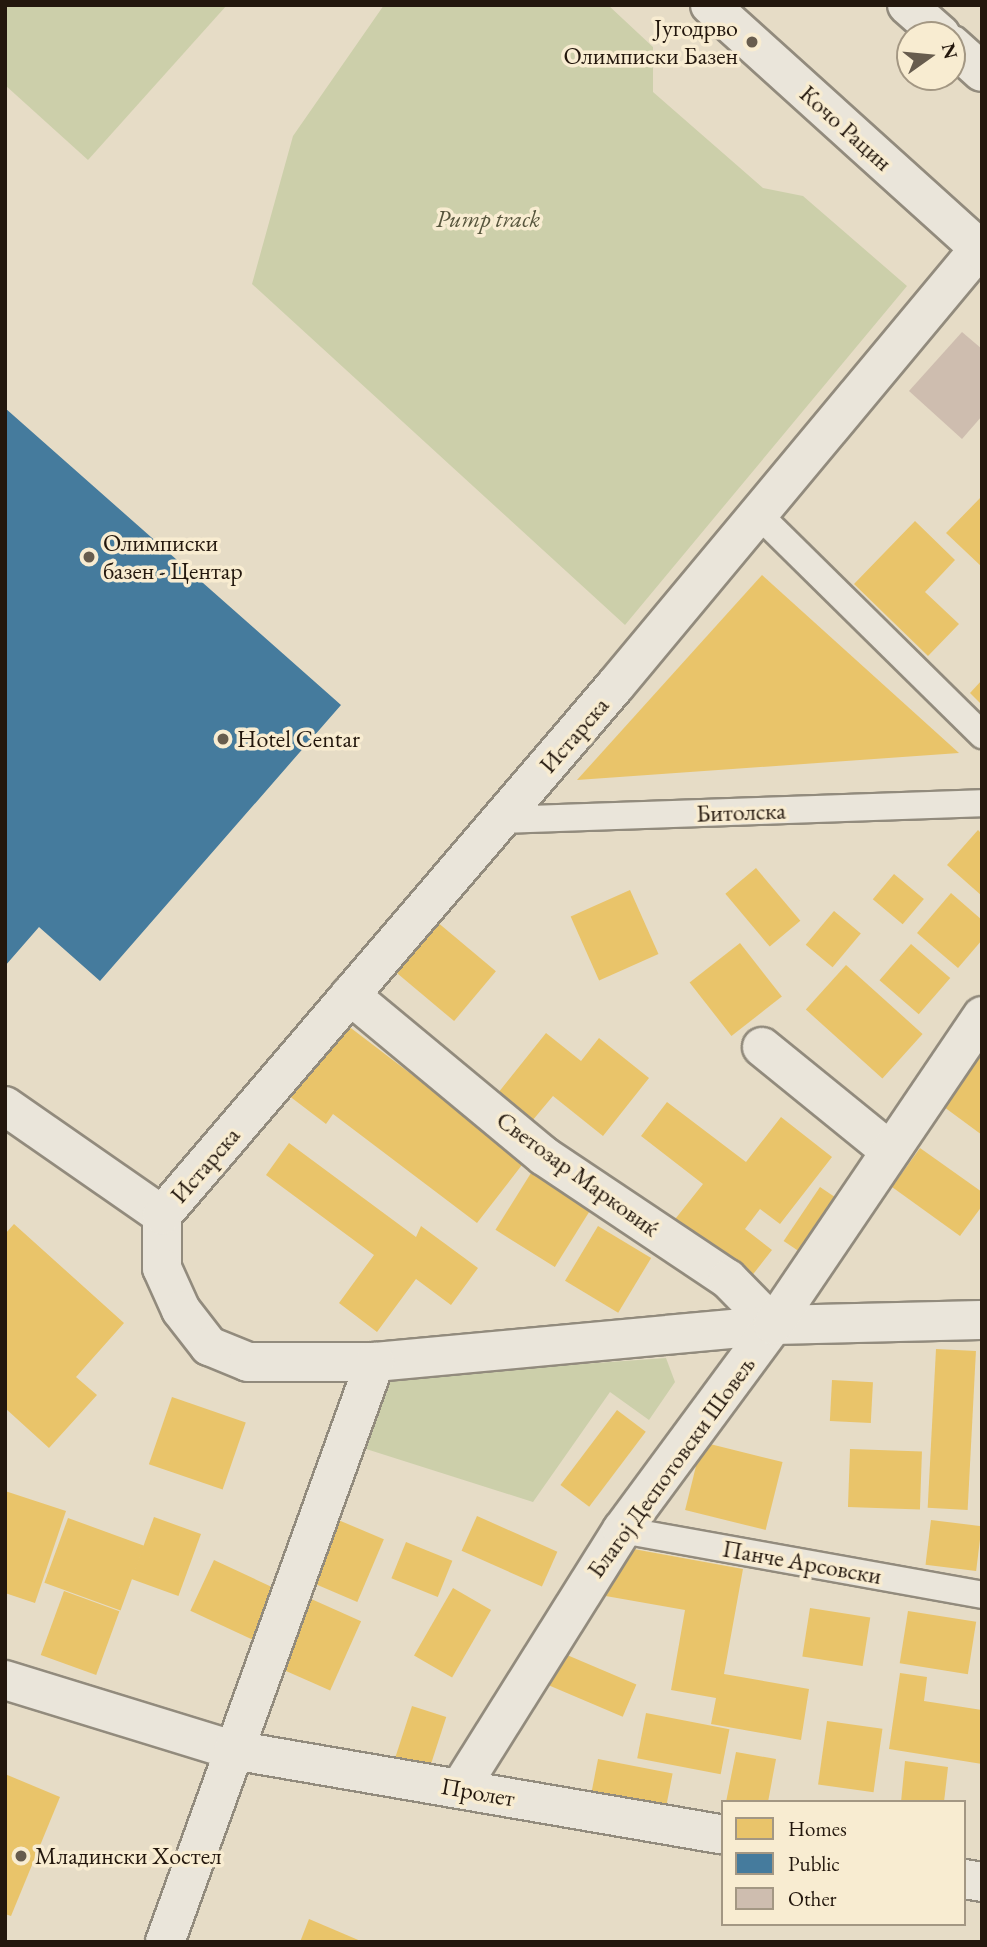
<!DOCTYPE html>
<meta charset="utf-8">
<style>
body{margin:0}
#map{position:relative;width:987px;height:1947px;overflow:hidden;background:#e6dcc6;font-family:"EB Garamond",serif}
div>[style]{position:absolute}
.green>*{inset:0;background:#cccfaa}
.homes>*{inset:0;background:#e9c46a;transform-origin:0 0}
.public>*{inset:0;background:#457b9d}
.building>*{inset:0;background:#cebdaf}
.roads{filter:drop-shadow(2px 0 #928b7d) drop-shadow(-2px 0 #928b7d) drop-shadow(0 2px #928b7d) drop-shadow(0 -2px #928b7d)}
.lane>*{height:26px;margin:-13px;padding:0 13px;transform-origin:13px;border-radius:13px;background:#eae5da}
.street>*{height:38px;margin:-19px;padding:0 19px;transform-origin:19px;border-radius:19px;background:#eae5da}
.secondary>*{height:38px;margin:-19px;padding:0 19px;transform-origin:19px;border-radius:19px;background:#eae5da}
.dots>*{width:19px;height:19px;translate:-50% -50%;box-sizing:border-box;border:4px solid #f8ecd1;border-radius:50%}
span{translate:-50% -50%;white-space:nowrap;text-align:center;line-height:1.15;-webkit-text-stroke:7px #f8ecd1;paint-order:stroke}
.poi-label{font-size:24px;color:#23170d}
.right{translate:-100% -50%;text-align:right}
.left{translate:0 -50%;text-align:left}
.street-label{font-size:24px;color:#23170d}
.park-label{font-size:24px;color:#56543c;font-style:italic}
.frame{position:absolute;inset:0;border:7px solid #23170d;pointer-events:none}
.legend{position:absolute;left:721px;top:1800px;width:245px;height:126px;box-sizing:border-box;background:#f8ecd1;border:2px solid #a39783;margin:0;padding:9px 12px;list-style:none;font-size:21px;color:#23170d}
.legend li{display:flex;align-items:center;gap:14px;height:35px}
.legend b{width:35px;border:2px solid #a39783}
.north{position:absolute;left:896px;top:21px;width:70px;height:70px;box-sizing:border-box;background:#f8ecd1;border:2px solid #a39783;border-radius:50%;rotate:75deg;font-size:19px;font-weight:700;line-height:28px;text-align:center;color:#23170d}
.north::after{content:'';display:block;margin:auto;width:24px;height:32px;background:#675c4e;clip-path:polygon(50% 0,100% 100%,50% 72%,0 100%)}
</style>
<div id="map">
<div class="green">
<i style="clip-path:polygon(5px 5px,227px 5px,88px 160px,5px 85px)"></i>
<i style="clip-path:polygon(384px 5px,608px 5px,653px 47px,653px 92px,763px 188px,803px 196px,907px 286px,625px 625px,252px 284px,293px 136px)"></i>
<i style="clip-path:polygon(666px 1358px,675px 1382px,649px 1420px,610px 1392px,533px 1502px,363px 1448px,386px 1378px)"></i>
</div>
<div class="homes">
<i style="clip-path:polygon(982px 496px,982px 567px,946px 533px)"></i>
<i style="clip-path:polygon(915px 521px,955px 560px,925px 592px,959px 624px,928px 656px,854px 584px)"></i>
<i style="clip-path:polygon(762px 575px,959px 753px,577px 780px)"></i>
<i style="clip-path:polygon(982px 680px,982px 705px,970px 693px)"></i>
<i style="clip-path:polygon(978px 830px,982px 834px,982px 896px,947px 865px)"></i>
<i style="left:756px;top:868px;width:69px;height:40px;rotate:50deg"></i>
<i style="left:894px;top:874px;width:39px;height:33px;rotate:40deg"></i>
<i style="left:630px;top:890px;width:70px;height:65px;rotate:66deg"></i>
<i style="clip-path:polygon(951px 893px,982px 920px,982px 940px,958px 968px,917px 933px)"></i>
<i style="left:834px;top:911px;width:35px;height:44px;rotate:40deg"></i>
<i style="left:430px;top:916px;width:86px;height:65px;rotate:40deg"></i>
<i style="left:740px;top:943px;width:68px;height:64px;rotate:52deg"></i>
<i style="left:911px;top:944px;width:52px;height:48px;rotate:41deg"></i>
<i style="left:846px;top:965px;width:103px;height:60px;rotate:42deg"></i>
<i style="clip-path:polygon(343px 1022px,525px 1161px,477px 1223px,333px 1114px,326px 1124px,288px 1095px)"></i>
<i style="clip-path:polygon(546px 1033px,581px 1061px,599px 1038px,649px 1078px,603px 1136px,553px 1096px,532px 1121px,498px 1093px)"></i>
<i style="clip-path:polygon(982px 1047px,982px 1135px,940px 1104px)"></i>
<i style="clip-path:polygon(667px 1102px,746px 1162px,781px 1117px,832px 1157px,780px 1224px,760px 1209px,745px 1229px,772px 1250px,747px 1282px,672px 1223px,703px 1184px,641px 1136px)"></i>
<i style="clip-path:polygon(289px 1143px,416px 1237px,421px 1226px,478px 1268px,451px 1305px,416px 1279px,377px 1332px,339px 1303px,374px 1255px,266px 1175px)"></i>
<i style="clip-path:polygon(920px 1148px,982px 1192px,982px 1206px,960px 1236px,892px 1187px)"></i>
<i style="left:531px;top:1173px;width:70px;height:67px;rotate:32deg"></i>
<i style="left:820px;top:1187px;width:30px;height:65px;rotate:34deg"></i>
<i style="clip-path:polygon(14px 1224px,124px 1323px,76px 1377px,97px 1395px,49px 1448px,5px 1408px,5px 1234px)"></i>
<i style="left:598px;top:1226px;width:62px;height:64px;rotate:31deg"></i>
<i style="left:936px;top:1349px;width:40px;height:159px;rotate:3deg"></i>
<i style="left:832px;top:1380px;width:41px;height:41px;rotate:3deg"></i>
<i style="left:172px;top:1397px;width:78px;height:71px;rotate:19deg"></i>
<i style="left:617px;top:1410px;width:36px;height:94px;rotate:37deg"></i>
<i style="left:702px;top:1442px;width:83px;height:70px;rotate:14deg"></i>
<i style="left:850px;top:1449px;width:72px;height:58px;rotate:2deg"></i>
<i style="clip-path:polygon(5px 1491px,66px 1511px,35px 1603px,5px 1593px)"></i>
<i style="left:477px;top:1516px;width:88px;height:38px;rotate:24deg"></i>
<i style="left:154px;top:1517px;width:50px;height:66px;rotate:20deg"></i>
<i style="left:68px;top:1518px;width:81px;height:69px;rotate:20deg"></i>
<i style="left:336px;top:1519px;width:52px;height:68px;rotate:23deg"></i>
<i style="left:931px;top:1520px;width:51px;height:45px;rotate:7deg"></i>
<i style="left:406px;top:1542px;width:50px;height:39px;rotate:22deg"></i>
<i style="clip-path:polygon(628px 1548px,743px 1569px,724px 1674px,809px 1689px,801px 1740px,711px 1724px,716px 1698px,671px 1690px,685px 1610px,600px 1595px)"></i>
<i style="left:214px;top:1560px;width:74px;height:56px;rotate:25deg"></i>
<i style="left:453px;top:1588px;width:44px;height:78px;rotate:30deg"></i>
<i style="left:64px;top:1591px;width:59px;height:68px;rotate:20deg"></i>
<i style="left:309px;top:1598px;width:57px;height:76px;rotate:24deg"></i>
<i style="left:810px;top:1608px;width:61px;height:49px;rotate:9deg"></i>
<i style="left:908px;top:1611px;width:69px;height:53px;rotate:9deg"></i>
<i style="left:560px;top:1652px;width:83px;height:35px;rotate:23deg"></i>
<i style="clip-path:polygon(900px 1673px,927px 1677px,924px 1701px,982px 1710px,982px 1764px,889px 1749px)"></i>
<i style="left:412px;top:1706px;width:36px;height:58px;rotate:18deg"></i>
<i style="left:646px;top:1713px;width:85px;height:46px;rotate:11deg"></i>
<i style="left:827px;top:1721px;width:56px;height:64px;rotate:8deg"></i>
<i style="clip-path:polygon(736px 1752px,776px 1759px,768px 1802px,726px 1802px)"></i>
<i style="left:598px;top:1759px;width:76px;height:41px;rotate:11deg"></i>
<i style="clip-path:polygon(905px 1761px,948px 1767px,944px 1802px,901px 1802px)"></i>
<i style="clip-path:polygon(5px 1774px,60px 1797px,11px 1916px,5px 1914px)"></i>
<i style="clip-path:polygon(309px 1919px,363px 1942px,300px 1942px)"></i>
</div>
<div class="public">
<i style="clip-path:polygon(5px 408px,341px 705px,100px 981px,39px 927px,5px 966px)"></i>
</div>
<div class="building">
<i style="clip-path:polygon(962px 332px,982px 349px,982px 416px,962px 439px,909px 391px)"></i>
</div>
<div class="roads">
<div class="lane">
<i style="left:758px;top:514px;width:315px;rotate:44.6deg"></i>
<i style="left:500px;top:820px;width:482px;rotate:-2deg"></i>
<i style="left:622px;top:1530px;width:366px;rotate:10.2deg"></i>
</div>
<div class="street">
<i style="left:350px;top:995px;width:252px;rotate:39.7deg"></i>
<i style="left:544px;top:1156px;width:221px;rotate:33.8deg"></i>
<i style="left:728px;top:1279px;width:64px;rotate:45.6deg"></i>
<i style="left:762px;top:1047px;width:165px;rotate:39.1deg"></i>
<i style="left:5px;top:1106px;width:191px;rotate:34.8deg"></i>
<i style="left:162px;top:1215px;width:53px;rotate:90deg"></i>
<i style="left:162px;top:1268px;width:46px;rotate:65.7deg"></i>
<i style="left:181px;top:1310px;width:46px;rotate:52.1deg"></i>
<i style="left:209px;top:1346px;width:42px;rotate:22.3deg"></i>
<i style="left:248px;top:1362px;width:127px"></i>
<i style="left:375px;top:1362px;width:400px;rotate:-5.3deg"></i>
<i style="left:773px;top:1325px;width:209px;rotate:-1.4deg"></i>
<i style="left:162px;top:1215px;width:696px;rotate:-49.43deg"></i>
<i style="left:615px;top:686px;width:569px;rotate:-50.21deg"></i>
<i style="left:5px;top:1680px;width:239px;rotate:17.1deg"></i>
<i style="left:233px;top:1750px;width:497px;rotate:9.8deg"></i>
<i style="left:460px;top:1788px;width:305px;rotate:-57.9deg"></i>
<i style="left:622px;top:1530px;width:255px;rotate:-53.6deg"></i>
<i style="left:773px;top:1325px;width:373px;rotate:-55.9deg"></i>
<i style="left:964px;top:1879px;width:18px;rotate:9deg"></i>
<i style="left:165px;top:1942px;width:617px;rotate:-70.1deg"></i>
</div>
<div class="secondary">
<i style="left:710px;top:5px;width:367px;rotate:42.1deg"></i>
<i style="left:907px;top:5px;width:45px;rotate:41.4deg"></i>
<i style="left:952px;top:45px;width:40px;rotate:42deg"></i>
</div>
</div>
<div class="dots">
<i style="left:752px;top:42px;background:#675c4e"></i>
<i style="left:89px;top:557px;background:#675c4e"></i>
<i style="left:223px;top:739px;background:#675c4e"></i>
<i style="left:21px;top:1856px;background:#675c4e"></i>
</div>
<div class="poi-label">
<span class="right" style="left:738px;top:42px">Југодрво<br>Олимписки Базен</span>
<span class="left" style="left:103px;top:557px">Олимписки<br>базен - Центар</span>
<span class="left" style="left:237px;top:739px">Hotel Centar</span>
<span class="left" style="left:35px;top:1856px">Младински Хостел</span>
</div>
<div class="street-label">
<span style="left:846px;top:128px;rotate:42deg">Кочо Рацин</span>
<span style="left:574px;top:735px;rotate:-49deg">Истарска</span>
<span style="left:741px;top:812px;rotate:-2deg">Битолска</span>
<span style="left:205px;top:1165px;rotate:-49deg">Истарска</span>
<span style="left:578px;top:1174px;rotate:36deg">Светозар Марковиќ</span>
<span style="left:671px;top:1467px;rotate:-54deg">Благој Деспотовски Шовељ</span>
<span style="left:802px;top:1562px;rotate:10deg">Панче Арсовски</span>
<span style="left:478px;top:1792px;rotate:10deg">Пролет</span>
</div>
<div class="park-label">
<span style="left:488px;top:219px">Pump track</span>
</div>
<div class="frame"></div>
<ul class="legend">
<li><b style="height:19px;background:#e9c46a"></b>Homes</li>
<li><b style="height:19px;background:#457b9d"></b>Public</li>
<li><b style="height:19px;background:#cebdaf"></b>Other</li>
</ul>
<div class="north">N</div>
</div>
